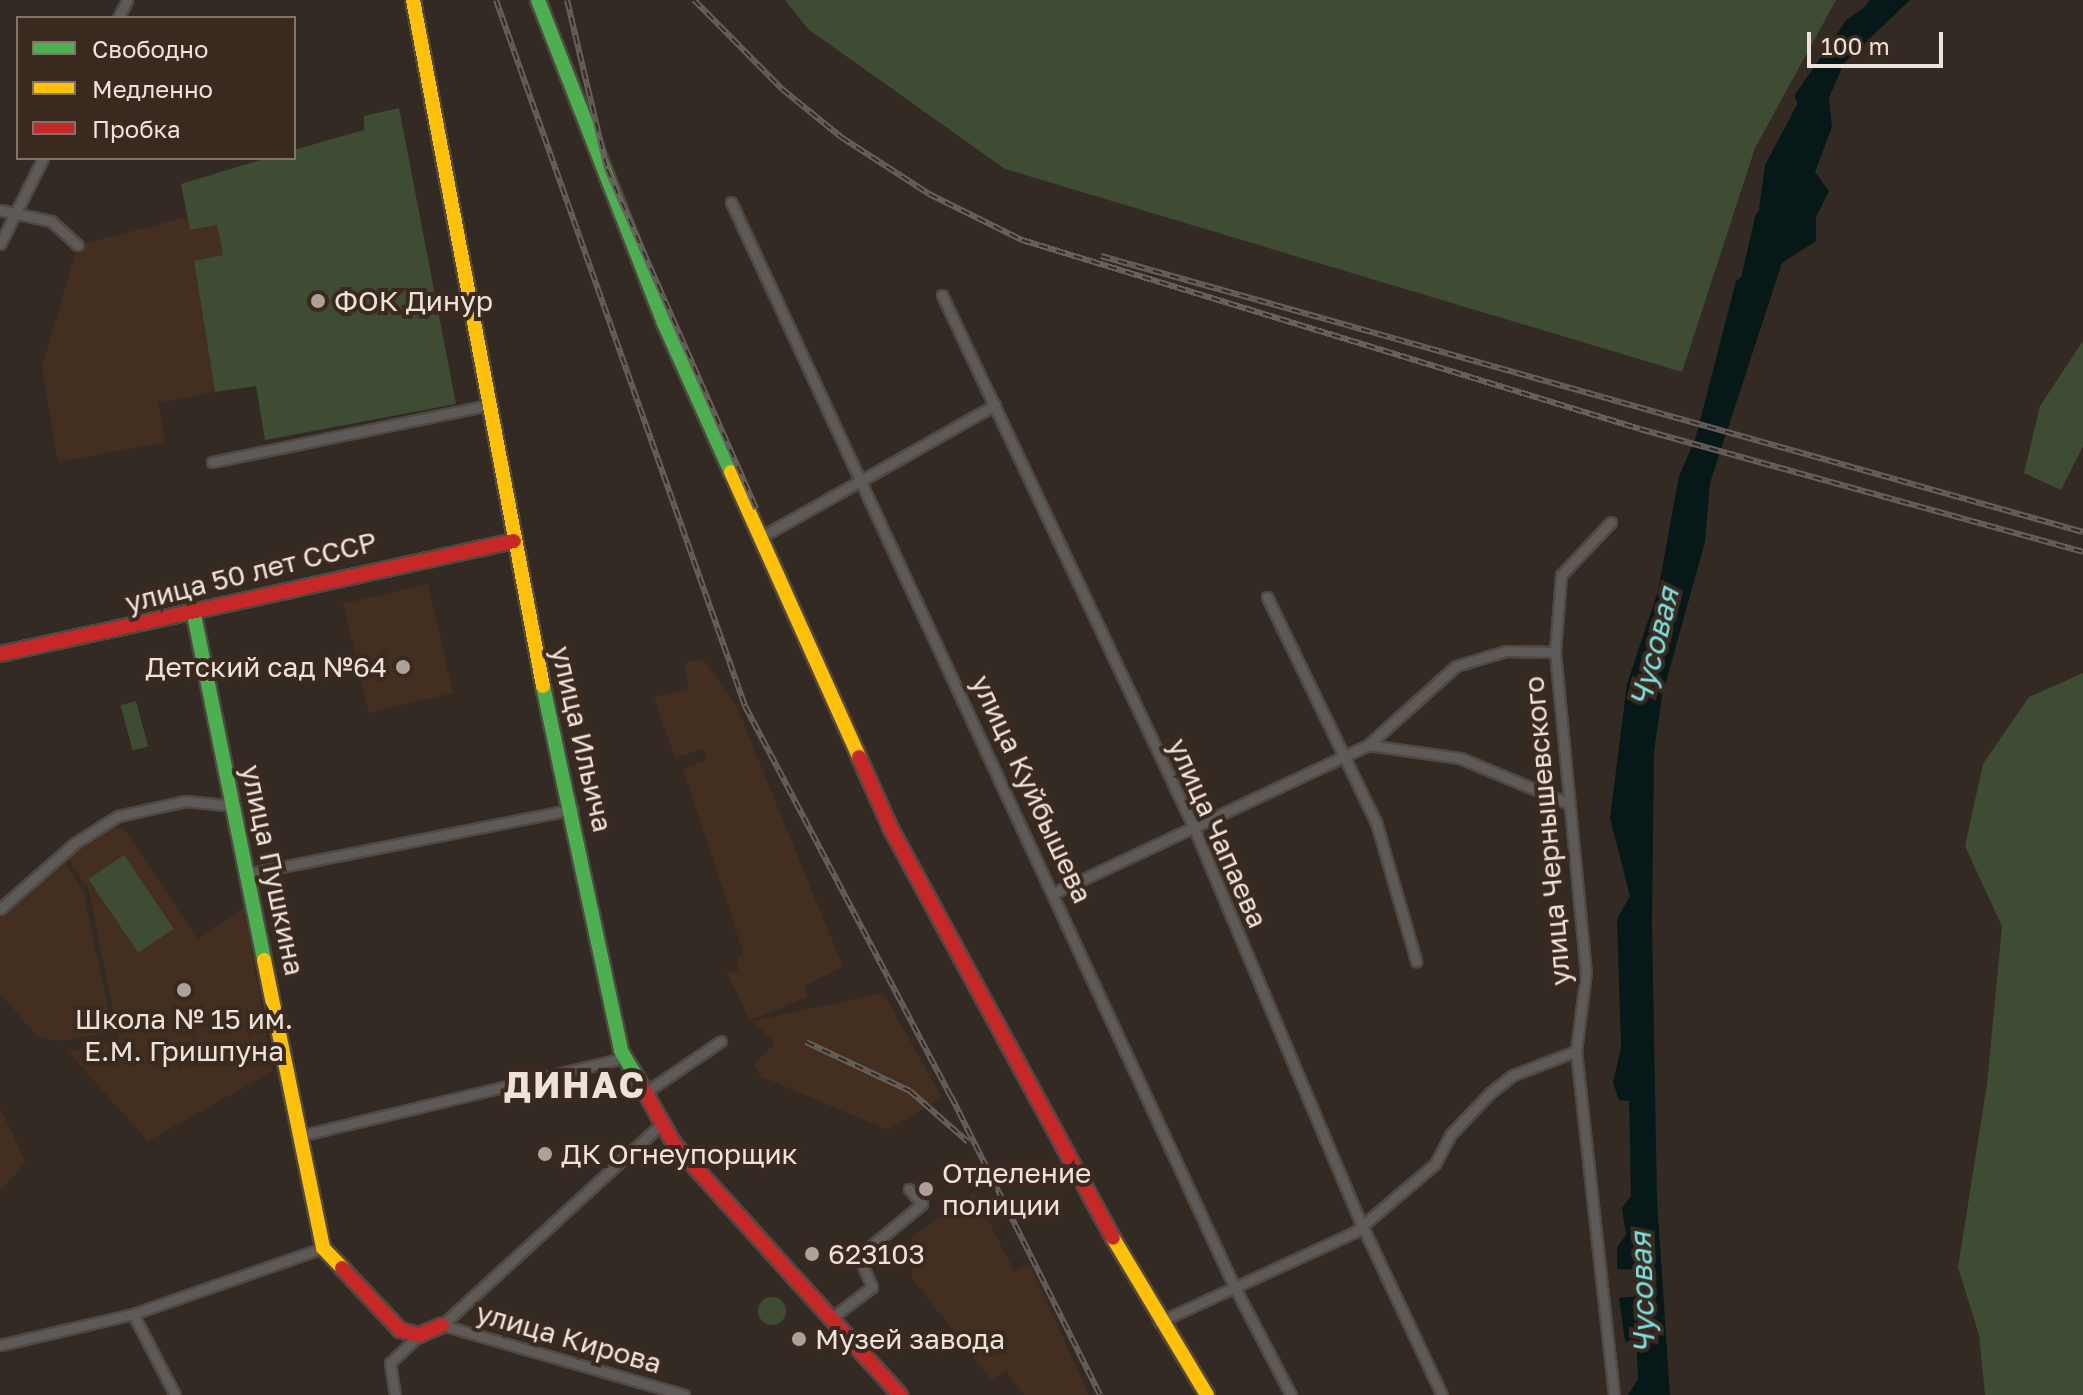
<!DOCTYPE html>
<meta charset="utf-8">
<style>
body{margin:0}
#map{position:relative;width:2083px;height:1395px;overflow:hidden;background:#342a24;font-family:"Golos Text",sans-serif}
div>[style]{position:absolute}
.built>*{inset:0;background:#432e20;transform-origin:0 0}
.green>*{inset:0;background:#3e4c33;transform-origin:0 0}
.round{border-radius:50%}
.water>*{inset:0;background:#071818}
.river>*{height:16px;margin:-8px;padding:0 8px;transform-origin:8px;border-radius:8px;background:#071818}
.roads{filter:drop-shadow(2px 0 #504843) drop-shadow(-2px 0 #504843) drop-shadow(0 2px #504843) drop-shadow(0 -2px #504843)}
.street>*{height:9px;margin:-4.5px;padding:0 4.5px;transform-origin:4.5px;border-radius:4.5px;background:#5e5a58}
.fast>*{height:14px;margin:-7px;padding:0 7px;transform-origin:7px;border-radius:7px;background:#4caf50}
.slow>*{height:14px;margin:-7px;padding:0 7px;transform-origin:7px;border-radius:7px;background:#ffc107}
.jam>*{height:14px;margin:-7px;padding:0 7px;transform-origin:7px;border-radius:7px;background:#c62828}
.rail>*{height:6px;margin-top:-3px;transform-origin:0;background:repeating-linear-gradient(90deg,#3a291e 0 9px,#66605c 0 18px);box-sizing:border-box;border-block:2px solid #66605c}
.dots>*{width:22px;height:22px;translate:-50% -50%;box-sizing:border-box;border:4px solid #3a291e;border-radius:50%}
span{translate:-50% -50%;white-space:nowrap;text-align:center;line-height:1.15;-webkit-text-stroke:8px #3a291e;paint-order:stroke}
.poi-label{font-size:28px;color:#eee3db}
.left{translate:0 -50%;text-align:left}
.right{translate:-100% -50%;text-align:right}
.street-label{font-size:28px;color:#eee3db}
.water-label{font-size:30px;color:#7ae0e1;font-style:italic}
.district-label{font-size:36px;color:#eee3db;font-weight:700;letter-spacing:2px}
.legend{position:absolute;left:16px;top:16px;width:280px;height:144px;box-sizing:border-box;background:#3a291e;border:2px solid #82736a;margin:0;padding:10px 14px;list-style:none;font-size:24px;color:#eee3db}
.legend li{display:flex;align-items:center;gap:16px;height:40px}
.legend b{width:40px;border:2px solid #82736a}
.scale{position:absolute;left:1807px;top:32px;width:136px;height:36px;box-sizing:border-box;border:4px solid #eee3db;border-top:0;padding-left:10px;font-size:24px;line-height:28px;white-space:nowrap;color:#eee3db;-webkit-text-stroke:6px #3a291e;paint-order:stroke}
</style>
<div id="map">
<div class="built">
<i style="clip-path:polygon(187px 217px,190px 230px,217px 225px,223px 255px,194px 262px,215px 392px,158px 403px,165px 442px,58px 462px,42px 366px,78px 245px)"></i>
<i style="left:428px;top:584px;width:112px;height:87px;rotate:77deg"></i>
<i style="clip-path:polygon(702px 658px,736px 705px,843px 967px,804px 986px,807px 997px,750px 1020px,727px 973px,738px 971px,736px 960px,743px 952px,683px 769px,707px 760px,703px 748px,675px 758px,654px 698px,689px 687px,684px 664px)"></i>
<i style="clip-path:polygon(109px 827px,124px 829px,197px 939px,244px 908px,273px 1071px,148px 1141px,68px 1052px,119px 1041px,89px 890px,67px 857px)"></i>
<i style="clip-path:polygon(64px 860px,84px 893px,113px 1032px,60px 1041px,37px 1037px,0 993px,0 917px)"></i>
<i style="clip-path:polygon(883px 993px,942px 1097px,888px 1130px,760px 1076px,754px 1064px,775px 1043px,753px 1021px)"></i>
<i style="clip-path:polygon(0 1108px,26px 1162px,0 1191px)"></i>
<i style="clip-path:polygon(974px 1192px,1014px 1271px,1030px 1265px,1089px 1395px,1024px 1395px,1006px 1371px,992px 1381px,912px 1278px,912px 1237px)"></i>
</div>
<div class="green">
<i style="clip-path:polygon(785px 0,1836px 0,1755px 148px,1682px 372px,1005px 169px,808px 29px)"></i>
<i style="clip-path:polygon(399px 108px,456px 404px,265px 440px,256px 386px,215px 392px,194px 261px,223px 255px,217px 225px,190px 230px,181px 184px,267px 158px,294px 158px,294px 150px,364px 130px,364px 116px)"></i>
<i style="clip-path:polygon(2083px 341px,2083px 446px,2061px 490px,2024px 473px,2040px 406px)"></i>
<i style="clip-path:polygon(2083px 673px,2083px 1395px,1985px 1395px,1979px 1335px,1958px 1267px,1987px 1084px,2002px 926px,1965px 846px,1983px 764px,2029px 697px)"></i>
<i style="left:136px;top:701px;width:47px;height:16px;rotate:75deg"></i>
<i style="left:124px;top:855px;width:89px;height:43px;rotate:56deg"></i>
<i class="round" style="left:758px;top:1297px;width:28px;height:28px"></i>
</div>
<div class="water">
<i style="clip-path:polygon(1870px 0,1910px 0,1844px 63px,1829px 98px,1832px 127px,1815px 172px,1829px 191px,1816px 217px,1816px 241px,1782px 263px,1710px 483px,1705px 542px,1662px 696px,1654px 752px,1652px 923px,1657px 1199px,1670px 1395px,1628px 1395px,1645px 1368px,1644px 1345px,1625px 1341px,1619px 1298px,1640px 1296px,1640px 1270px,1617px 1269px,1617px 1247px,1626px 1235px,1622px 1208px,1639px 1185px,1637px 1102px,1619px 1100px,1613px 1083px,1621px 1047px,1617px 919px,1630px 896px,1610px 818px,1627px 684px,1658px 591px,1679px 476px,1695px 440px,1736px 281px,1751px 269px,1765px 165px,1810px 80px)"></i>
</div>
<div class="river">
<i style="left:1803px;top:97px;width:86px;rotate:-55.4deg"></i>
<i style="left:1852px;top:26px;width:44px;rotate:-35.8deg"></i>
<i style="left:1747px;top:288px;width:72px;rotate:-77.1deg"></i>
<i style="left:1637px;top:1089px;width:117px;rotate:89deg"></i>
<i style="left:1640px;top:1253px;width:142px;rotate:87.2deg"></i>
</div>
<div class="roads">
<div class="street">
<i style="left:118px;top:18px;width:20px;rotate:-63deg"></i>
<i style="left:731px;top:202px;width:1195px;rotate:65.11deg"></i>
<i style="left:1234px;top:1286px;width:123px;rotate:62.4deg"></i>
<i style="left:0;top:210px;width:52px;rotate:12.2deg"></i>
<i style="left:51px;top:221px;width:36px;rotate:42deg"></i>
<i style="left:0;top:244px;width:96px;rotate:-63.4deg"></i>
<i style="left:942px;top:295px;width:587px;rotate:64.7deg"></i>
<i style="left:1193px;top:826px;width:431px;rotate:67.1deg"></i>
<i style="left:1361px;top:1223px;width:190px;rotate:64.8deg"></i>
<i style="left:212px;top:462px;width:283px;rotate:-11.6deg"></i>
<i style="left:1611px;top:522px;width:73px;rotate:133.3deg"></i>
<i style="left:1561px;top:575px;width:77px;rotate:94.5deg"></i>
<i style="left:1555px;top:652px;width:321px;rotate:84.5deg"></i>
<i style="left:1586px;top:972px;width:80px;rotate:97.2deg"></i>
<i style="left:1576px;top:1051px;width:346px;rotate:83.7deg"></i>
<i style="left:759px;top:538px;width:271px;rotate:-29.4deg"></i>
<i style="left:1267px;top:597px;width:250px;rotate:64.2deg"></i>
<i style="left:1376px;top:822px;width:145px;rotate:73.9deg"></i>
<i style="left:1368px;top:745px;width:118px;rotate:-41.9deg"></i>
<i style="left:1456px;top:666px;width:52px;rotate:-16.7deg"></i>
<i style="left:1506px;top:651px;width:49px;rotate:1.2deg"></i>
<i style="left:251px;top:873px;width:328px;rotate:-11.2deg"></i>
<i style="left:1056px;top:892px;width:345px;rotate:-25.2deg"></i>
<i style="left:1368px;top:745px;width:93px;rotate:8deg"></i>
<i style="left:1460px;top:758px;width:114px;rotate:22.7deg"></i>
<i style="left:0;top:909px;width:100px;rotate:-41.3deg"></i>
<i style="left:75px;top:843px;width:51px;rotate:-32.1deg"></i>
<i style="left:118px;top:816px;width:70px;rotate:-12.4deg"></i>
<i style="left:186px;top:801px;width:49px;rotate:5.8deg"></i>
<i style="left:643px;top:1094px;width:94px;rotate:-34.2deg"></i>
<i style="left:299px;top:1136px;width:333px;rotate:-13.5deg"></i>
<i style="left:133px;top:1314px;width:91px;rotate:62.6deg"></i>
<i style="left:830px;top:1319px;width:53px;rotate:-37.3deg"></i>
<i style="left:872px;top:1287px;width:34px;rotate:-113deg"></i>
<i style="left:859px;top:1256px;width:82px;rotate:-39.5deg"></i>
<i style="left:922px;top:1204px;width:20px;rotate:-131deg"></i>
<i style="left:1159px;top:1322px;width:216px;rotate:-24.7deg"></i>
<i style="left:1355px;top:1232px;width:105px;rotate:-40.4deg"></i>
<i style="left:1435px;top:1164px;width:34px;rotate:-62deg"></i>
<i style="left:1451px;top:1134px;width:57px;rotate:-46.4deg"></i>
<i style="left:1490px;top:1093px;width:29px;rotate:-38deg"></i>
<i style="left:1513px;top:1075px;width:67px;rotate:-20.9deg"></i>
<i style="left:442px;top:1325px;width:297px;rotate:-42.5deg"></i>
<i style="left:442px;top:1325px;width:252px;rotate:16.1deg"></i>
<i style="left:0;top:1345px;width:137px;rotate:-13.1deg"></i>
<i style="left:133px;top:1314px;width:201px;rotate:-19.2deg"></i>
<i style="left:395px;top:1395px;width:32px;rotate:-99deg"></i>
<i style="left:390px;top:1363px;width:40px;rotate:-44deg"></i>
</div>
<div class="fast">
<i style="left:538px;top:0;width:347px;rotate:68.7deg"></i>
<i style="left:664px;top:323px;width:163px;rotate:65.8deg"></i>
<i style="left:194px;top:615px;width:352px;rotate:78.5deg"></i>
<i style="left:543px;top:686px;width:373px;rotate:77.9deg"></i>
<i style="left:621px;top:1051px;width:31px;rotate:59deg"></i>
</div>
<div class="slow">
<i style="left:413px;top:0;width:698px;rotate:79.27deg"></i>
<i style="left:731px;top:472px;width:312px;rotate:65.8deg"></i>
<i style="left:264px;top:960px;width:294px;rotate:78.4deg"></i>
<i style="left:323px;top:1248px;width:28px;rotate:46deg"></i>
<i style="left:1113px;top:1238px;width:183px;rotate:59.1deg"></i>
</div>
<div class="jam">
<i style="left:0;top:654px;width:526px;rotate:-12.4deg"></i>
<i style="left:859px;top:757px;width:79px;rotate:66deg"></i>
<i style="left:891px;top:829px;width:465px;rotate:61.5deg"></i>
<i style="left:637px;top:1078px;width:76px;rotate:60.7deg"></i>
<i style="left:674px;top:1144px;width:338px;rotate:48deg"></i>
<i style="left:342px;top:1268px;width:85px;rotate:46.9deg"></i>
<i style="left:400px;top:1330px;width:20px;rotate:15deg"></i>
<i style="left:419px;top:1335px;width:25px;rotate:-23deg"></i>
</div>
</div>
<div class="rail">
<i style="left:496px;top:0;width:749px;rotate:70.57deg"></i>
<i style="left:745px;top:706px;width:441px;rotate:62.2deg"></i>
<i style="left:951px;top:1096px;width:334px;rotate:63.5deg"></i>
<i style="left:567px;top:0;width:174px;rotate:76.7deg"></i>
<i style="left:607px;top:169px;width:371px;rotate:66.3deg"></i>
<i style="left:694px;top:0;width:125px;rotate:45.3deg"></i>
<i style="left:782px;top:89px;width:76px;rotate:39.1deg"></i>
<i style="left:841px;top:137px;width:105px;rotate:32.9deg"></i>
<i style="left:929px;top:194px;width:104px;rotate:26.3deg"></i>
<i style="left:1022px;top:240px;width:646px;rotate:17deg"></i>
<i style="left:1640px;top:429px;width:460px;rotate:15.5deg"></i>
<i style="left:1101px;top:256px;width:1020px;rotate:15.7deg"></i>
<i style="left:806px;top:1042px;width:115px;rotate:25.2deg"></i>
<i style="left:910px;top:1091px;width:77px;rotate:41.3deg"></i>
</div>
<div class="dots">
<i style="left:318px;top:301px;background:#ada29b"></i>
<i style="left:403px;top:667px;background:#ada29b"></i>
<i style="left:184px;top:990px;background:#ada29b"></i>
<i style="left:545px;top:1154px;background:#ada29b"></i>
<i style="left:926px;top:1189px;background:#ada29b"></i>
<i style="left:812px;top:1254px;background:#ada29b"></i>
<i style="left:799px;top:1339px;background:#ada29b"></i>
</div>
<div class="poi-label">
<span class="left" style="left:334px;top:301px">ФОК Динур</span>
<span class="right" style="left:387px;top:667px">Детский сад №64</span>
<span style="left:184px;top:1035px">Школа № 15 им.<br>Е.М. Гришпуна</span>
<span class="left" style="left:561px;top:1154px">ДК Огнеупорщик</span>
<span class="left" style="left:942px;top:1189px">Отделение<br>полиции</span>
<span class="left" style="left:828px;top:1254px">623103</span>
<span class="left" style="left:815px;top:1339px">Музей завода</span>
</div>
<div class="street-label">
<span style="left:251px;top:572px;rotate:-14deg">улица 50 лет СССР</span>
<span style="left:582px;top:739px;rotate:77deg">улица Ильича</span>
<span style="left:1032px;top:789px;rotate:65deg">улица Куйбышева</span>
<span style="left:1547px;top:831px;rotate:-95deg">улица Чернышевского</span>
<span style="left:1218px;top:833px;rotate:66deg">улица Чапаева</span>
<span style="left:273px;top:870px;rotate:78deg">улица Пушкина</span>
<span style="left:569px;top:1338px;rotate:16deg">улица Кирова</span>
</div>
<div class="water-label">
<span style="left:1654px;top:647px;rotate:-76deg">Чусовая</span>
<span style="left:1642px;top:1293px;rotate:-92deg">Чусовая</span>
</div>
<div class="district-label">
<span style="left:575px;top:1085px">ДИНАС</span>
</div>
<ul class="legend">
<li><b style="height:10px;background:#4caf50"></b>Свободно</li>
<li><b style="height:10px;background:#ffc107"></b>Медленно</li>
<li><b style="height:10px;background:#c62828"></b>Пробка</li>
</ul>
<div class="scale">100 m</div>
</div>
